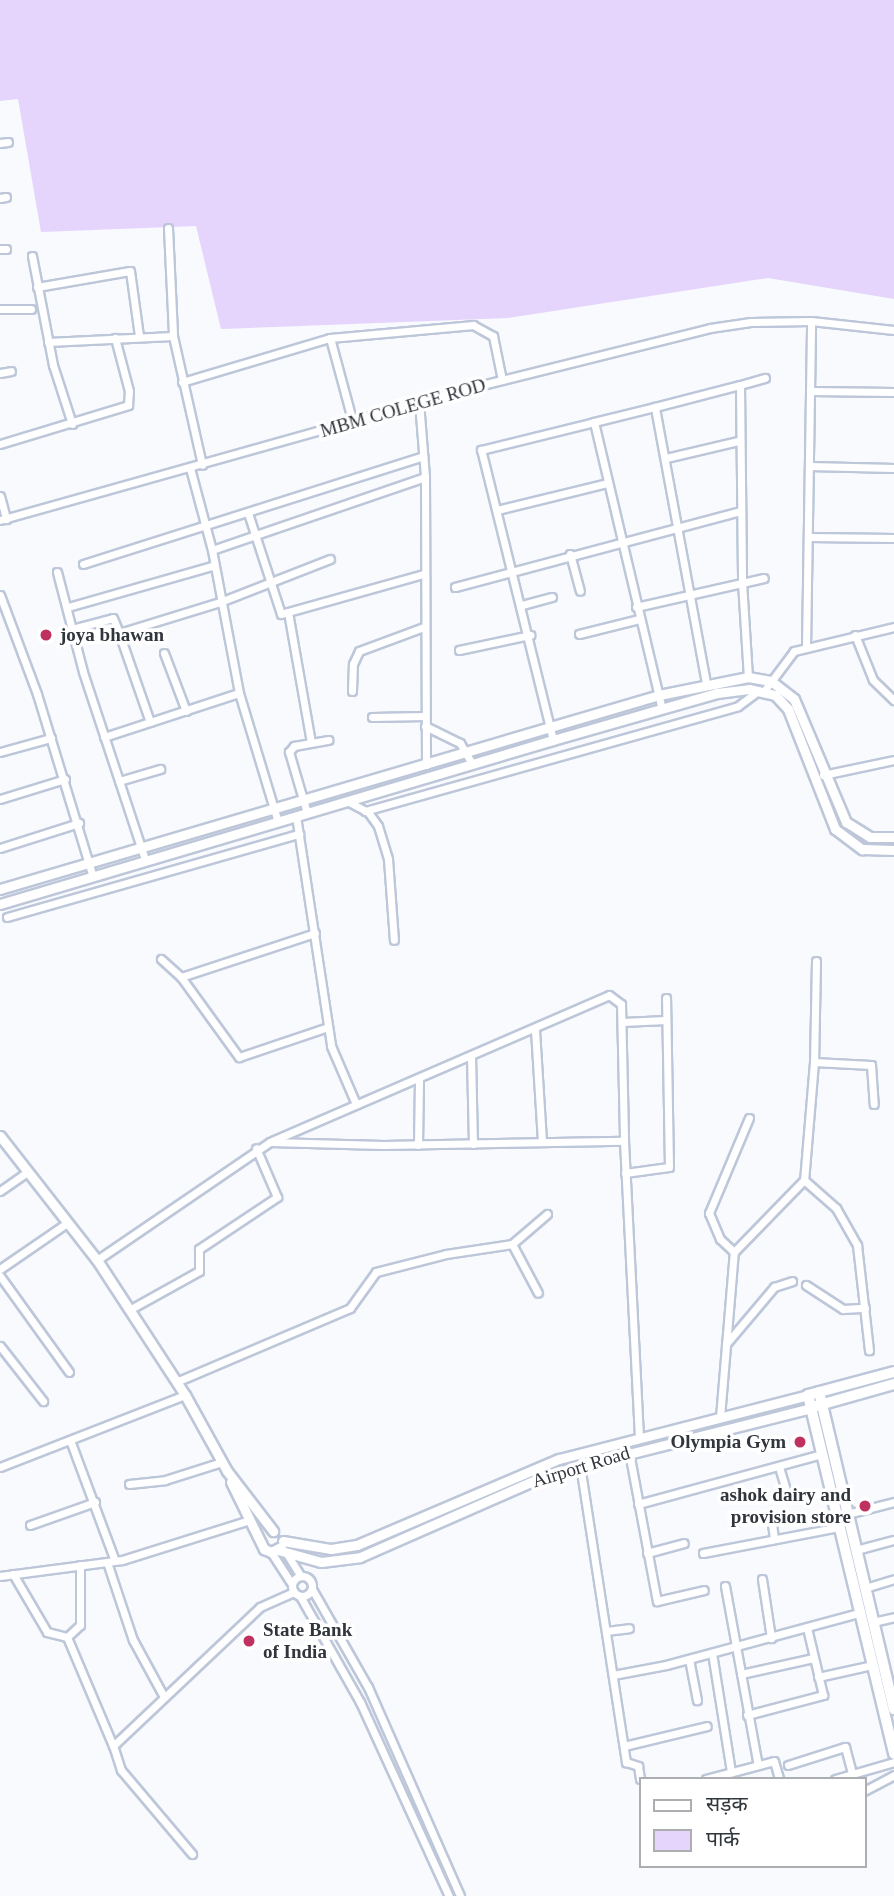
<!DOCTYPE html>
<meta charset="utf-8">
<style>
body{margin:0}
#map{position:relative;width:894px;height:1896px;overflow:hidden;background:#f8fafe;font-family:"Times New Roman","Noto Sans Devanagari",serif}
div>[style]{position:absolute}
.green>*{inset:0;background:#e5d4fc}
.roads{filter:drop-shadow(2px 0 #bdc7d9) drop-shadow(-2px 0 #bdc7d9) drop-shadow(0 2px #bdc7d9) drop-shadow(0 -2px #bdc7d9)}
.minor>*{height:7px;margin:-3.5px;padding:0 3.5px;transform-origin:3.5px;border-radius:3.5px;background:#fff}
.minor>.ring{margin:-3.5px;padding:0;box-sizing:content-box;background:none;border:7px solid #fff;border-radius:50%}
.tertiary>*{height:9px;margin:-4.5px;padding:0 4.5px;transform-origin:4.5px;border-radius:4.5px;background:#fff}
.secondary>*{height:10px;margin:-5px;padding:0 5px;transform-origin:5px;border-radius:5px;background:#fff}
.dots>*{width:19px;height:19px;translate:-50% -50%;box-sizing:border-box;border:4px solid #fff;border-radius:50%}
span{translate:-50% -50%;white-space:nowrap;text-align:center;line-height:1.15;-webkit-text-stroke:7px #fff;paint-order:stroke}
.street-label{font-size:19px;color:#31353c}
.poi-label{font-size:19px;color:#31353c;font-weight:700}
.left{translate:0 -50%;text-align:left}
.right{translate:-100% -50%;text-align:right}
.legend{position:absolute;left:639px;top:1777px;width:228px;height:91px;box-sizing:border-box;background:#fff;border:2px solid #adaeb1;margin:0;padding:9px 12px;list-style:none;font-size:21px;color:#31353c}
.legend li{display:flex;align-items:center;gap:14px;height:35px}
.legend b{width:35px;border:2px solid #adaeb1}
</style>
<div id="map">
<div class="green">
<i style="clip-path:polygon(0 0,894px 0,894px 299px,768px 278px,508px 318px,221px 329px,196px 226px,41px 232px,18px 99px,0 101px)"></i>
</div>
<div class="roads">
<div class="minor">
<i style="left:0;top:143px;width:8px;rotate:-7deg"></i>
<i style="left:0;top:198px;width:6px;rotate:-9deg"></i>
<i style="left:168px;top:228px;width:108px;rotate:87.3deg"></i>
<i style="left:173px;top:336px;width:132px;rotate:77.3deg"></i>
<i style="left:0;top:249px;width:6px"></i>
<i style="left:32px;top:256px;width:111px;rotate:79.1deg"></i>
<i style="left:53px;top:365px;width:62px;rotate:72.1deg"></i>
<i style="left:37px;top:287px;width:94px;rotate:-9.8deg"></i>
<i style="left:130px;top:271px;width:66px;rotate:82.1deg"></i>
<i style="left:0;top:309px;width:31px"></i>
<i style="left:330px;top:338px;width:88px;rotate:74.9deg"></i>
<i style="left:48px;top:342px;width:125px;rotate:-2.7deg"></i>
<i style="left:0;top:373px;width:11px;rotate:-10deg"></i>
<i style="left:182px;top:382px;width:154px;rotate:-16.6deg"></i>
<i style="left:330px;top:338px;width:144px;rotate:-5.2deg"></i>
<i style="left:473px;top:325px;width:23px;rotate:29deg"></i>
<i style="left:493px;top:336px;width:45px;rotate:78.4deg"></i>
<i style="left:740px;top:385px;width:26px;rotate:-16deg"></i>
<i style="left:810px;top:391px;width:84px;rotate:0.7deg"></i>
<i style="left:419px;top:402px;width:75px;rotate:85.4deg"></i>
<i style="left:425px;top:477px;width:288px;rotate:89.8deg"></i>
<i style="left:594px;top:422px;width:63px;rotate:-13.8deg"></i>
<i style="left:0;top:444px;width:134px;rotate:-16.9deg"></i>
<i style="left:128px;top:405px;width:14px;rotate:-86deg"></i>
<i style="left:129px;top:391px;width:55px;rotate:-104.8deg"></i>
<i style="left:666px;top:458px;width:74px;rotate:-13.3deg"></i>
<i style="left:809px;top:466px;width:85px;rotate:1.3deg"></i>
<i style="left:190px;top:468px;width:85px;rotate:75deg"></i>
<i style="left:212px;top:550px;width:146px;rotate:79.3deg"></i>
<i style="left:239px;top:693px;width:135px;rotate:73.2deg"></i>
<i style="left:0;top:496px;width:24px;rotate:75deg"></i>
<i style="left:497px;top:510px;width:113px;rotate:-13.8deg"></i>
<i style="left:248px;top:513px;width:106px;rotate:71.9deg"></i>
<i style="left:281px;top:614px;width:148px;rotate:-15.7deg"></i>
<i style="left:0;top:520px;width:496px;rotate:-15.7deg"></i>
<i style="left:478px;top:386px;width:239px;rotate:-14deg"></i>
<i style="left:710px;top:328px;width:41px;rotate:-8.3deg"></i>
<i style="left:751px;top:322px;width:60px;rotate:-1deg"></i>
<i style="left:811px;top:321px;width:83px;rotate:6.2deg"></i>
<i style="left:809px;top:537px;width:85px;rotate:0.7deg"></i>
<i style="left:212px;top:550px;width:225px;rotate:-18.9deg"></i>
<i style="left:570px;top:554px;width:38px;rotate:75deg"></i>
<i style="left:83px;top:564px;width:357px;rotate:-17.6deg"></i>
<i style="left:57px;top:572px;width:103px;rotate:75.4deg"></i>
<i style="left:83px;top:672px;width:198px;rotate:71.7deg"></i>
<i style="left:455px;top:587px;width:295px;rotate:-14.9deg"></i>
<i style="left:0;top:595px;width:106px;rotate:69.5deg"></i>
<i style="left:37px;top:694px;width:191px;rotate:73deg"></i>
<i style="left:522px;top:605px;width:31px;rotate:-15deg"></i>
<i style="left:68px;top:607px;width:150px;rotate:-15.9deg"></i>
<i style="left:636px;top:607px;width:131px;rotate:-12.8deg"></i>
<i style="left:288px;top:612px;width:132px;rotate:80deg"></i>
<i style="left:72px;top:629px;width:42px;rotate:-15deg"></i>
<i style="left:113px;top:618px;width:16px;rotate:68deg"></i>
<i style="left:579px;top:634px;width:62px;rotate:-14deg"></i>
<i style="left:855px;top:635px;width:48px;rotate:68.2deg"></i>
<i style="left:873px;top:680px;width:29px;rotate:44deg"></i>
<i style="left:806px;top:648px;width:327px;rotate:-89.1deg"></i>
<i style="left:459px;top:650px;width:73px;rotate:-11.9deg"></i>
<i style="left:164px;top:653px;width:62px;rotate:69.2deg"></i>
<i style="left:706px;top:683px;width:281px;rotate:-100.5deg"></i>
<i style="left:655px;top:407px;width:88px;rotate:-14.5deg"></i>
<i style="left:740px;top:385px;width:197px;rotate:89.4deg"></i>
<i style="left:742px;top:582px;width:95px;rotate:86.4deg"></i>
<i style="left:352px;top:691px;width:27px;rotate:-88deg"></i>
<i style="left:353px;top:664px;width:14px;rotate:-65deg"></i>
<i style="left:359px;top:651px;width:69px;rotate:-20.3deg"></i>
<i style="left:764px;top:691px;width:50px;rotate:-53.1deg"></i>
<i style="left:794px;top:651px;width:103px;rotate:-13.5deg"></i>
<i style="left:372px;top:717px;width:53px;rotate:-1.1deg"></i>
<i style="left:150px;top:722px;width:94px;rotate:-109.2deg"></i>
<i style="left:119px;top:633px;width:106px;rotate:-17.1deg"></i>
<i style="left:220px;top:602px;width:118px;rotate:-21.4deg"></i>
<i style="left:425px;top:726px;width:39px;rotate:26deg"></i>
<i style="left:460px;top:743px;width:24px;rotate:60deg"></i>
<i style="left:104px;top:737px;width:142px;rotate:-18.1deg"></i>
<i style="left:553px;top:740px;width:299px;rotate:-103.9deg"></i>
<i style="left:481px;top:450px;width:116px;rotate:-13.9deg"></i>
<i style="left:594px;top:422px;width:295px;rotate:76.7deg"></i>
<i style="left:0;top:752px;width:53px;rotate:-15.4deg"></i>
<i style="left:823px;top:775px;width:73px;rotate:-11.9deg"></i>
<i style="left:119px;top:781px;width:43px;rotate:-16.3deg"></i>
<i style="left:0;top:799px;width:68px;rotate:-17.1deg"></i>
<i style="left:347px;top:801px;width:24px;rotate:28deg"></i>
<i style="left:368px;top:812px;width:17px;rotate:54deg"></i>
<i style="left:378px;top:826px;width:34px;rotate:73deg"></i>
<i style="left:388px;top:859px;width:81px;rotate:85.8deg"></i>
<i style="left:365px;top:811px;width:387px;rotate:-15.7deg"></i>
<i style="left:738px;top:706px;width:26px;rotate:-37deg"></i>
<i style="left:307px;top:813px;width:64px;rotate:-106.4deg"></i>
<i style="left:289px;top:752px;width:8px;rotate:-50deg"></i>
<i style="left:294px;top:746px;width:35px;rotate:-10deg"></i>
<i style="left:296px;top:816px;width:233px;rotate:81.3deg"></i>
<i style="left:331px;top:1046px;width:63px;rotate:66.7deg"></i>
<i style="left:0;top:848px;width:83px;rotate:-17.6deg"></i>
<i style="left:7px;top:917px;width:304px;rotate:-15.9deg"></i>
<i style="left:161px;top:959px;width:27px;rotate:42deg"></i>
<i style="left:181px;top:977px;width:99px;rotate:54.1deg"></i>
<i style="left:239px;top:1057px;width:94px;rotate:-18.6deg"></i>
<i style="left:816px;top:961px;width:101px;rotate:91.1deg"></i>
<i style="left:814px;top:1062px;width:118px;rotate:94.8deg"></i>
<i style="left:804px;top:1180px;width:43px;rotate:41.2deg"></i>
<i style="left:836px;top:1208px;width:43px;rotate:60.4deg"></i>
<i style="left:857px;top:1245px;width:106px;rotate:83.5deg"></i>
<i style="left:181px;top:977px;width:141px;rotate:-18.2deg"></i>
<i style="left:622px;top:1022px;width:44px;rotate:-2.6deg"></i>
<i style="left:535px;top:1030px;width:112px;rotate:86.4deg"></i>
<i style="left:471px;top:1056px;width:88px;rotate:88.7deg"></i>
<i style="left:814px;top:1062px;width:57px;rotate:3deg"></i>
<i style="left:871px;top:1065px;width:39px;rotate:86deg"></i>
<i style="left:272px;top:1141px;width:367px;rotate:-23.4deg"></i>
<i style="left:609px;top:995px;width:15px;rotate:37deg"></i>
<i style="left:621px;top:1004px;width:137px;rotate:88.7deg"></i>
<i style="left:418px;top:1145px;width:67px;rotate:-89.1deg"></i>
<i style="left:625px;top:1173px;width:44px;rotate:-7.8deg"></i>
<i style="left:669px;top:1167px;width:169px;rotate:-91deg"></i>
<i style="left:0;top:1191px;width:33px;rotate:-35deg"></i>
<i style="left:512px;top:1244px;width:55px;rotate:62deg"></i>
<i style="left:734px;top:1252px;width:100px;rotate:-45.8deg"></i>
<i style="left:97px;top:1260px;width:209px;rotate:-34.3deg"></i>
<i style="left:270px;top:1142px;width:113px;rotate:1.5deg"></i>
<i style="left:383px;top:1145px;width:241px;rotate:-1deg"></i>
<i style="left:624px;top:1141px;width:297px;rotate:87.1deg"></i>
<i style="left:0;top:1269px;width:81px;rotate:-34.5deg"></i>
<i style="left:0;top:1276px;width:118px;rotate:54.3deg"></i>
<i style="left:806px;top:1285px;width:44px;rotate:33deg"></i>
<i style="left:843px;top:1309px;width:22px;rotate:-3deg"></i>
<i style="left:129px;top:1310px;width:80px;rotate:-29.1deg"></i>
<i style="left:199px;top:1271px;width:22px;rotate:-90deg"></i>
<i style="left:199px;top:1249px;width:94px;rotate:-33.7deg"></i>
<i style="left:277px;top:1197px;width:53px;rotate:-113.2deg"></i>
<i style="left:726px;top:1344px;width:75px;rotate:-49.9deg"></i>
<i style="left:774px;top:1287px;width:19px;rotate:-18deg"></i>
<i style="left:0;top:1346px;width:70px;rotate:52deg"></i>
<i style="left:176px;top:1382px;width:189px;rotate:-23deg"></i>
<i style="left:350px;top:1308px;width:44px;rotate:-54.2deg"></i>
<i style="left:376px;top:1272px;width:72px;rotate:-14.4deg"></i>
<i style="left:446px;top:1254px;width:67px;rotate:-8.6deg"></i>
<i style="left:512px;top:1244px;width:46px;rotate:-40.6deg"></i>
<i style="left:720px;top:1417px;width:166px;rotate:-85.2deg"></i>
<i style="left:734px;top:1252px;width:19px;rotate:-137deg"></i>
<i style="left:720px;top:1239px;width:28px;rotate:-113deg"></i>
<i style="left:709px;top:1213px;width:103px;rotate:-67.2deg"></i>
<i style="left:70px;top:1440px;width:129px;rotate:69.6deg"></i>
<i style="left:629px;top:1452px;width:152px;rotate:79.4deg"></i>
<i style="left:657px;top:1601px;width:48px;rotate:-13.2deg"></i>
<i style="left:580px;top:1465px;width:301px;rotate:81.2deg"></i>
<i style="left:626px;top:1762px;width:13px;rotate:18deg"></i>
<i style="left:638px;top:1766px;width:13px;rotate:81deg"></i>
<i style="left:0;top:1467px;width:199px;rotate:-21.3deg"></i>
<i style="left:779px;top:1467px;width:21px;rotate:73deg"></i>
<i style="left:129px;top:1484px;width:36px;rotate:-6deg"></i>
<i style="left:165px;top:1480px;width:60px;rotate:-17.5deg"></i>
<i style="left:638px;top:1504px;width:191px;rotate:-15.2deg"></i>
<i style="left:847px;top:1514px;width:49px;rotate:-14.3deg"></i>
<i style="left:772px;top:1524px;width:15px;rotate:82deg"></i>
<i style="left:30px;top:1525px;width:69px;rotate:-19.5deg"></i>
<i style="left:856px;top:1550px;width:39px;rotate:-15deg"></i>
<i style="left:271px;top:1552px;width:38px;rotate:57deg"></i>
<i style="left:647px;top:1553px;width:38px;rotate:-15deg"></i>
<i style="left:703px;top:1553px;width:138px;rotate:-10.8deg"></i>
<i style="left:287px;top:1554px;width:26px;rotate:58deg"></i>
<i style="left:107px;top:1562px;width:82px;rotate:71.6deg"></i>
<i style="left:133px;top:1640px;width:63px;rotate:61.4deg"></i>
<i style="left:80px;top:1565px;width:60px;rotate:90deg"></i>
<i style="left:80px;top:1625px;width:18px;rotate:137deg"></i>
<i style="left:67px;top:1637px;width:118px;rotate:67.1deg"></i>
<i style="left:13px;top:1574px;width:67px;rotate:59.6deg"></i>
<i style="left:47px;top:1632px;width:21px;rotate:14deg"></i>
<i class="ring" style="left:292px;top:1576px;width:13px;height:13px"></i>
<i style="left:0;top:1576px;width:123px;rotate:-7.5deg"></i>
<i style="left:122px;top:1560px;width:134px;rotate:-17.4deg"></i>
<i style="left:762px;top:1579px;width:60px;rotate:81.3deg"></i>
<i style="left:725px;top:1586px;width:182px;rotate:79.6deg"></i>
<i style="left:865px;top:1588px;width:30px;rotate:-17deg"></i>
<i style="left:312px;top:1589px;width:113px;rotate:60.3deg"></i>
<i style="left:368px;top:1687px;width:228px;rotate:66.2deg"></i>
<i style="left:300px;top:1596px;width:122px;rotate:60.5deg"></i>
<i style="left:360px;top:1702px;width:213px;rotate:65.4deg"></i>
<i style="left:873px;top:1622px;width:22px;rotate:-13deg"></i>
<i style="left:606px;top:1631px;width:23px;rotate:-7deg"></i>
<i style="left:712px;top:1653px;width:121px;rotate:80.9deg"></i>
<i style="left:689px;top:1659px;width:42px;rotate:79deg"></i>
<i style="left:741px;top:1674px;width:74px;rotate:-12.5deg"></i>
<i style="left:613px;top:1675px;width:54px;rotate:-10.7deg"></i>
<i style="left:666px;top:1665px;width:200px;rotate:-15.1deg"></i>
<i style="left:818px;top:1677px;width:55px;rotate:-12.5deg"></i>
<i style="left:747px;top:1715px;width:79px;rotate:-14.7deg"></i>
<i style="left:823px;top:1695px;width:69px;rotate:-103.4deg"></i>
<i style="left:624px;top:1746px;width:85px;rotate:-13.5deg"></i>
<i style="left:788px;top:1765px;width:60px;rotate:-17.5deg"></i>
<i style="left:845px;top:1747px;width:27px;rotate:75deg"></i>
<i style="left:706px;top:1779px;width:70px;rotate:-14.8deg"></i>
<i style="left:774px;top:1761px;width:19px;rotate:74deg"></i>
<i style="left:835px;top:1779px;width:61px;rotate:-16.1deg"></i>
<i style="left:864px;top:1791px;width:34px;rotate:-28deg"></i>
<i style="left:192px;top:1854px;width:110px;rotate:-130.2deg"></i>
<i style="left:121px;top:1770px;width:25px;rotate:-108deg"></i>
<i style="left:113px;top:1746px;width:202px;rotate:-43.4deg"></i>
<i style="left:260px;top:1607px;width:37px;rotate:-24deg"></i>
</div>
<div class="tertiary">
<i style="left:0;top:889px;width:687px;rotate:-16.4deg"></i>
<i style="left:659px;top:695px;width:91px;rotate:-11.4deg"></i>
<i style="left:748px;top:677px;width:23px;rotate:10deg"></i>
<i style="left:771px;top:681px;width:29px;rotate:38deg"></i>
<i style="left:794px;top:699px;width:134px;rotate:67.1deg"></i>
<i style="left:846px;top:822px;width:28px;rotate:32deg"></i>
<i style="left:870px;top:837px;width:24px"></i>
<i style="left:0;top:904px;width:577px;rotate:-16.52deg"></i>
<i style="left:553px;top:740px;width:171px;rotate:-16deg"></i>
<i style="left:717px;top:693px;width:32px;rotate:-7deg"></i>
<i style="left:749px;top:689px;width:27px;rotate:13deg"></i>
<i style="left:775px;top:695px;width:19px;rotate:47deg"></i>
<i style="left:788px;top:709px;width:129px;rotate:68.6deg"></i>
<i style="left:835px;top:829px;width:34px;rotate:37deg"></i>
<i style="left:862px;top:849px;width:32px;rotate:2deg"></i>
<i style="left:0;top:1136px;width:157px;rotate:52deg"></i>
<i style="left:97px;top:1260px;width:161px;rotate:56.9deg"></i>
<i style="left:185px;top:1395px;width:87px;rotate:61.1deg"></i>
<i style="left:227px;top:1471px;width:76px;rotate:52.5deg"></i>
<i style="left:231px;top:1482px;width:75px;rotate:63.8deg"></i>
<i style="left:264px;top:1549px;width:8px;rotate:23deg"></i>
<i style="left:271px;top:1552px;width:11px;rotate:-27deg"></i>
<i style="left:283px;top:1541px;width:49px;rotate:9.5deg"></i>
<i style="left:331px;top:1549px;width:26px;rotate:-9deg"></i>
<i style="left:357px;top:1545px;width:220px;rotate:-23.1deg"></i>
<i style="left:559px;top:1459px;width:257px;rotate:-14.4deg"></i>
<i style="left:278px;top:1550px;width:45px;rotate:15.6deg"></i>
<i style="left:321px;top:1562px;width:39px;rotate:-7deg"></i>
<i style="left:360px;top:1557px;width:206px;rotate:-23.7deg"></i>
<i style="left:549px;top:1474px;width:270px;rotate:-14.1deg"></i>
</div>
<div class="secondary">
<i style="left:894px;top:1372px;width:89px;rotate:165deg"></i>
<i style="left:808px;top:1395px;width:369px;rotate:76.5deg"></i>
<i style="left:819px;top:1392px;width:326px;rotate:76.7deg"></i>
<i style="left:816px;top:1406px;width:81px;rotate:-15.8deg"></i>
</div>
</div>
<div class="dots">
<i style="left:46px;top:635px;background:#bf315f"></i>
<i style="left:800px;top:1442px;background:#bf315f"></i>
<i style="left:865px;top:1506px;background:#bf315f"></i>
<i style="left:249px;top:1641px;background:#bf315f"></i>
</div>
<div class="street-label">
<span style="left:403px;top:408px;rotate:-16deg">MBM COLEGE ROD</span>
<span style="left:581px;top:1467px;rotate:-17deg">Airport Road</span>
</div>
<div class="poi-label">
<span class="left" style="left:60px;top:635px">joya bhawan</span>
<span class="right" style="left:786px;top:1442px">Olympia Gym</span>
<span class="right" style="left:851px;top:1506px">ashok dairy and<br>provision store</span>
<span class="left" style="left:263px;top:1641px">State Bank<br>of India</span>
</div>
<ul class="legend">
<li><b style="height:9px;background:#fff"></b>सड़क</li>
<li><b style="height:19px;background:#e5d4fc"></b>पार्क</li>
</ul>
</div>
